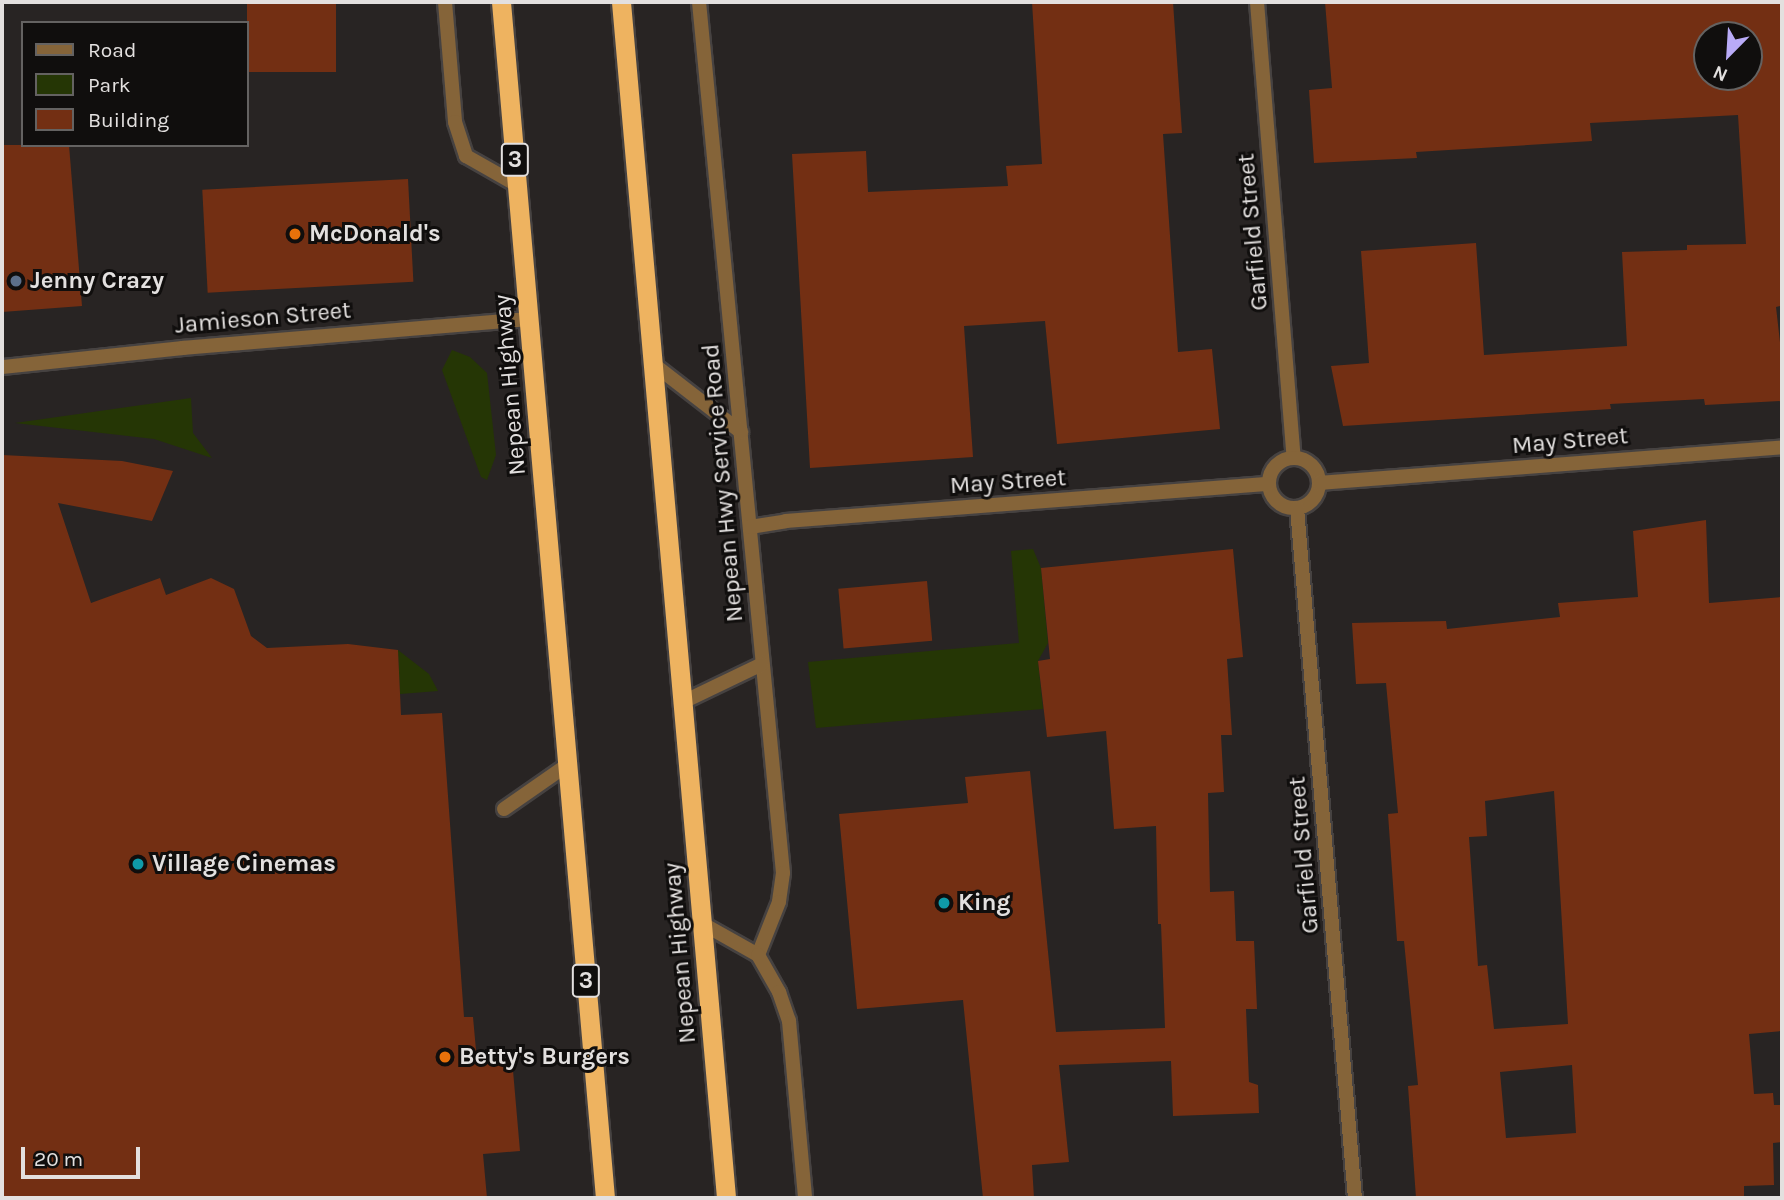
<!DOCTYPE html>
<style>
body{margin:0}
#map{position:relative;width:1784px;height:1200px;overflow:hidden;background:#282423;font-family:Karla,sans-serif}
div>[style]{position:absolute}
.green>*{inset:0;background:#253605}
.building>*{inset:0;background:#732f13;transform-origin:0 0}
.roads{filter:drop-shadow(2px 0 #464241) drop-shadow(-2px 0 #464241) drop-shadow(0 2px #464241) drop-shadow(0 -2px #464241)}
.minor>*{height:14px;margin:-7px;padding:0 7px;transform-origin:7px;border-radius:7px;background:#856439}
.minor>.ring{margin:-7px;padding:0;box-sizing:content-box;background:none;border:14px solid #856439;border-radius:50%}
.trunk>*{height:19px;margin:-9.5px;padding:0 9.5px;transform-origin:9.5px;border-radius:9.5px;background:#eeb360}
.dots>*{width:19px;height:19px;translate:-50% -50%;box-sizing:border-box;border:4px solid #100e0d;border-radius:50%}
span{translate:-50% -50%;white-space:nowrap;text-align:center;line-height:1.15;-webkit-text-stroke:6px #100e0d;paint-order:stroke}
.shield-label span{padding:2px 5px;background:#100e0d;border:2px solid;border-radius:5px;-webkit-text-stroke-width:0}
.shield-label{font-size:23px;color:#e3e0df;font-weight:700}
.street-label{font-size:24px;color:#e3e0df}
.poi-label{font-size:24px;color:#e3e0df;font-weight:700}
.left{translate:0 -50%;text-align:left}
.frame{position:absolute;inset:0;border:4px solid #e3e0df;pointer-events:none}
.legend{position:absolute;left:21px;top:21px;width:228px;height:126px;box-sizing:border-box;background:#100e0d;border:2px solid #646261;margin:0;padding:9px 12px;list-style:none;font-size:21px;color:#e3e0df}
.legend li{display:flex;align-items:center;gap:14px;height:35px}
.legend b{width:35px;border:2px solid #646261}
.north{position:absolute;left:1693px;top:21px;width:70px;height:70px;box-sizing:border-box;background:#100e0d;border:2px solid #646261;border-radius:50%;rotate:204deg;font-size:19px;font-weight:700;line-height:28px;text-align:center;color:#e3e0df}
.north::after{content:'';display:block;margin:auto;width:24px;height:32px;background:#b9abf7;clip-path:polygon(50% 0,100% 100%,50% 72%,0 100%)}
.scale{position:absolute;left:21px;top:1147px;width:119px;height:32px;box-sizing:border-box;border:4px solid #e3e0df;border-top:0;padding-left:9px;font-size:21px;line-height:24px;white-space:nowrap;color:#e3e0df;-webkit-text-stroke:5px #100e0d;paint-order:stroke}
</style>
<div id="map">
<div class="green">
<i style="clip-path:polygon(452px 350px,470px 357px,487px 373px,496px 455px,487px 480px,481px 477px,442px 370px)"></i>
<i style="clip-path:polygon(191px 398px,193px 433px,212px 458px,154px 439px,15px 423px)"></i>
<i style="clip-path:polygon(1033px 549px,1041px 568px,1048px 643px,1038px 661px,1043px 709px,816px 728px,808px 662px,1019px 643px,1011px 551px)"></i>
<i style="clip-path:polygon(398px 650px,429px 674px,438px 691px,400px 694px)"></i>
</div>
<div class="building">
<i style="left:247px;top:2px;width:89px;height:70px"></i>
<i style="clip-path:polygon(1032px 2px,1173px 2px,1182px 133px,1163px 134px,1178px 352px,1212px 349px,1220px 429px,1057px 444px,1045px 321px,964px 326px,973px 457px,810px 468px,792px 154px,866px 151px,868px 192px,1008px 186px,1006px 166px,1042px 164px)"></i>
<i style="clip-path:polygon(evenodd,1325px 2px,1782px 2px,1782px 295px,1780px 306px,1776px 307px,1782px 360px,1782px 401px,1705px 405px,1704px 399px,1610px 404px,1611px 409px,1343px 426px,1331px 366px,1369px 363px,1361px 251px,1476px 243px,1484px 355px,1627px 346px,1622px 252px,1687px 250px,1687px 245px,1746px 244px,1738px 115px,1590px 123px,1592px 141px,1416px 152px,1417px 158px,1314px 163px,1309px 90px,1332px 88px,1325px 2px,1707px 35px,1749px 35px,1749px 77px,1707px 77px,1707px 35px)"></i>
<i style="clip-path:polygon(2px 145px,69px 145px,82px 306px,2px 312px)"></i>
<i style="left:408px;top:179px;width:103px;height:206px;rotate:87deg"></i>
<i style="clip-path:polygon(2px 455px,122px 461px,173px 471px,152px 521px,58px 503px,91px 603px,160px 578px,166px 595px,211px 578px,234px 589px,251px 636px,267px 648px,348px 644px,398px 650px,401px 715px,442px 713px,464px 1017px,473px 1017px,477px 1061px,512px 1059px,520px 1151px,483px 1154px,487px 1198px,2px 1198px)"></i>
<i style="clip-path:polygon(evenodd,1706px 520px,1709px 603px,1782px 597px,1782px 1031px,1749px 1034px,1754px 1094px,1773px 1093px,1774px 1105px,1782px 1105px,1782px 1142px,1773px 1143px,1774px 1185px,1744px 1186px,1744px 1198px,1416px 1198px,1408px 1086px,1418px 1085px,1404px 941px,1397px 941px,1388px 814px,1398px 813px,1386px 683px,1356px 684px,1352px 623px,1446px 621px,1447px 629px,1560px 617px,1558px 603px,1638px 597px,1633px 531px,1706px 520px,1554px 791px,1568px 1024px,1494px 1029px,1487px 965px,1478px 966px,1469px 837px,1487px 836px,1485px 801px,1554px 791px,1706px 520px,1572px 1065px,1576px 1133px,1506px 1138px,1500px 1072px,1572px 1065px)"></i>
<i style="clip-path:polygon(1233px 549px,1243px 657px,1227px 659px,1232px 735px,1221px 735px,1224px 792px,1208px 793px,1210px 892px,1234px 891px,1236px 941px,1254px 941px,1257px 1009px,1246px 1009px,1249px 1082px,1258px 1085px,1259px 1113px,1173px 1116px,1171px 1061px,1059px 1065px,1069px 1162px,1032px 1165px,1034px 1198px,983px 1198px,963px 1000px,857px 1009px,839px 814px,968px 803px,965px 777px,1030px 771px,1056px 1032px,1165px 1028px,1161px 924px,1158px 924px,1156px 826px,1114px 829px,1106px 731px,1047px 737px,1038px 661px,1050px 659px,1041px 568px)"></i>
<i style="left:927px;top:581px;width:60px;height:89px;rotate:85deg"></i>
</div>
<div class="roads">
<div class="minor">
<i style="left:445px;top:2px;width:120px;rotate:85.2deg"></i>
<i style="left:455px;top:122px;width:36px;rotate:72deg"></i>
<i style="left:466px;top:156px;width:59px;rotate:29.6deg"></i>
<i style="left:699px;top:2px;width:875px;rotate:84.49deg"></i>
<i style="left:783px;top:873px;width:29px;rotate:98deg"></i>
<i style="left:779px;top:902px;width:57px;rotate:111.6deg"></i>
<i style="left:1257px;top:2px;width:457px;rotate:85.4deg"></i>
<i style="left:652px;top:363px;width:113px;rotate:37.8deg"></i>
<i style="left:2px;top:367px;width:182px;rotate:-6deg"></i>
<i style="left:183px;top:348px;width:346px;rotate:-4.8deg"></i>
<i class="ring" style="left:1269px;top:458px;width:36px;height:36px"></i>
<i style="left:1319px;top:483px;width:464px;rotate:-4.4deg"></i>
<i style="left:1297px;top:508px;width:692px;rotate:85.2deg"></i>
<i style="left:750px;top:527px;width:36px;rotate:-9deg"></i>
<i style="left:786px;top:521px;width:484px;rotate:-4.4deg"></i>
<i style="left:681px;top:703px;width:90px;rotate:-25.7deg"></i>
<i style="left:504px;top:809px;width:77px;rotate:-34.9deg"></i>
<i style="left:703px;top:924px;width:63px;rotate:29.4deg"></i>
<i style="left:758px;top:955px;width:43px;rotate:60.4deg"></i>
<i style="left:779px;top:992px;width:31px;rotate:71deg"></i>
<i style="left:789px;top:1021px;width:178px;rotate:84.8deg"></i>
</div>
<div class="trunk">
<i style="left:501px;top:2px;width:1201px;rotate:85.03deg"></i>
<i style="left:621px;top:2px;width:1201px;rotate:84.98deg"></i>
</div>
</div>
<div class="dots">
<i style="left:295px;top:234px;background:#e8710a"></i>
<i style="left:16px;top:281px;background:#5c6f8a"></i>
<i style="left:138px;top:864px;background:#0f9aa8"></i>
<i style="left:944px;top:903px;background:#0f9aa8"></i>
<i style="left:445px;top:1057px;background:#e8710a"></i>
</div>
<div class="shield-label">
<span style="left:515px;top:160px">3</span>
<span style="left:586px;top:981px">3</span>
</div>
<div class="street-label">
<span style="left:1253px;top:232px;rotate:-95deg">Garfield Street</span>
<span style="left:263px;top:318px;rotate:-5deg">Jamieson Street</span>
<span style="left:510px;top:385px;rotate:-95deg">Nepean Highway</span>
<span style="left:1570px;top:441px;rotate:-5deg">May Street</span>
<span style="left:1008px;top:482px;rotate:-4deg">May Street</span>
<span style="left:723px;top:483px;rotate:-95deg">Nepean Hwy Service Road</span>
<span style="left:1304px;top:855px;rotate:-95deg">Garfield Street</span>
<span style="left:680px;top:953px;rotate:-95deg">Nepean Highway</span>
</div>
<div class="poi-label">
<span class="left" style="left:309px;top:234px">McDonald's</span>
<span class="left" style="left:30px;top:281px">Jenny Crazy</span>
<span class="left" style="left:152px;top:864px">Village Cinemas</span>
<span class="left" style="left:958px;top:903px">King</span>
<span class="left" style="left:459px;top:1057px">Betty's Burgers</span>
</div>
<div class="frame"></div>
<ul class="legend">
<li><b style="height:9px;background:#856439"></b>Road</li>
<li><b style="height:19px;background:#253605"></b>Park</li>
<li><b style="height:19px;background:#732f13"></b>Building</li>
</ul>
<div class="north">N</div>
<div class="scale">20 m</div>
</div>
